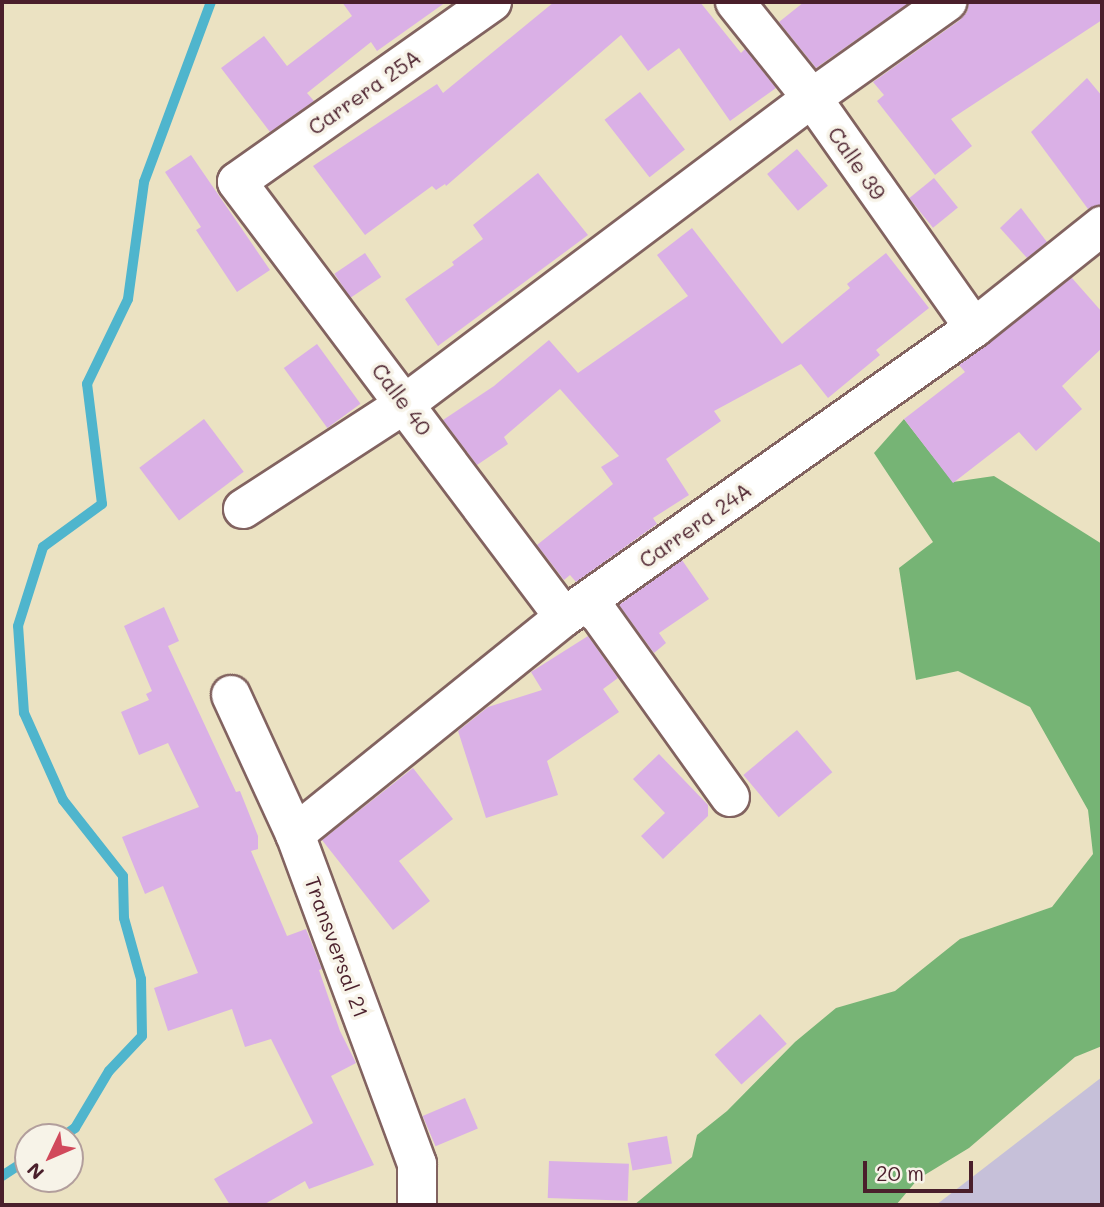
<!DOCTYPE html>
<style>
body{margin:0}
#map{position:relative;width:1104px;height:1207px;overflow:hidden;background:#ebe2c2;font-family:Mali,sans-serif}
div>[style]{position:absolute}
.industrial>*{inset:0;background:#c6c0d9}
.forest>*{inset:0;background:#76b475}
.stream>*{height:10px;margin:-5px;padding:0 5px;transform-origin:5px;border-radius:5px;background:#4fb5cd}
.building>*{inset:0;background:#dab0e6;transform-origin:0 0}
.roads{filter:drop-shadow(2px 0 #826360) drop-shadow(-2px 0 #826360) drop-shadow(0 2px #826360) drop-shadow(0 -2px #826360)}
.minor>*{height:38px;margin:-19px;padding:0 19px;transform-origin:19px;border-radius:19px;background:#fff}
span{translate:-50% -50%;white-space:nowrap;text-align:center;line-height:1.15;-webkit-text-stroke:7px #f7f3e8;paint-order:stroke}
.street-label{font-size:21px;color:#4a1f2b}
.frame{position:absolute;inset:0;border:4px solid #4a1f2b;pointer-events:none}
.north{position:absolute;left:14px;top:1123px;width:70px;height:70px;box-sizing:border-box;background:#f7f3e8;border:2px solid #b29e9c;border-radius:50%;rotate:226deg;font-size:19px;font-weight:700;line-height:28px;text-align:center;color:#4a1f2b}
.north::after{content:'';display:block;margin:auto;width:24px;height:32px;background:#d1495b;clip-path:polygon(50% 0,100% 100%,50% 72%,0 100%)}
.scale{position:absolute;left:863px;top:1161px;width:110px;height:32px;box-sizing:border-box;border:4px solid #4a1f2b;border-top:0;padding-left:9px;font-size:21px;line-height:24px;white-space:nowrap;color:#4a1f2b;-webkit-text-stroke:5px #f7f3e8;paint-order:stroke}
</style>
<div id="map">
<div class="industrial">
<i style="clip-path:polygon(1102px 1077px,1102px 1205px,936px 1205px)"></i>
</div>
<div class="forest">
<i style="clip-path:polygon(904px 419px,953px 482px,994px 476px,1102px 544px,1102px 1046px,1075px 1057px,969px 1148px,918px 1179px,896px 1205px,634px 1205px,692px 1157px,697px 1135px,727px 1111px,795px 1042px,836px 1008px,895px 991px,960px 939px,1052px 907px,1093px 854px,1088px 810px,1030px 707px,958px 671px,916px 680px,899px 568px,933px 542px,874px 453px)"></i>
</div>
<div class="stream">
<i style="left:62px;top:1137px;width:16px;rotate:-35deg"></i>
<i style="left:75px;top:1128px;width:66px;rotate:-59.2deg"></i>
<i style="left:109px;top:1071px;width:48px;rotate:-46.7deg"></i>
<i style="left:142px;top:1036px;width:57px;rotate:-91deg"></i>
<i style="left:141px;top:979px;width:63px;rotate:-105.6deg"></i>
<i style="left:124px;top:918px;width:42px;rotate:-91.4deg"></i>
<i style="left:123px;top:876px;width:97px;rotate:-128.3deg"></i>
<i style="left:63px;top:800px;width:95px;rotate:-114.1deg"></i>
<i style="left:24px;top:713px;width:87px;rotate:-93.9deg"></i>
<i style="left:18px;top:626px;width:83px;rotate:-72.4deg"></i>
<i style="left:43px;top:547px;width:73px;rotate:-36.1deg"></i>
<i style="left:102px;top:504px;width:121px;rotate:-97.1deg"></i>
<i style="left:87px;top:384px;width:94px;rotate:-64.2deg"></i>
<i style="left:128px;top:299px;width:118px;rotate:-82.2deg"></i>
<i style="left:144px;top:182px;width:192px;rotate:-69.6deg"></i>
<i style="left:2px;top:1176px;width:31px;rotate:-33deg"></i>
</div>
<div class="building">
<i style="clip-path:polygon(342px 2px,446px 2px,377px 51px,371px 42px,307px 93px,314px 101px,270px 132px,221px 68px,264px 36px,287px 66px,352px 16px)"></i>
<i style="clip-path:polygon(554px 2px,700px 2px,741px 53px,745px 49px,776px 88px,730px 121px,679px 48px,648px 71px,621px 35px,446px 186px,445px 184px,436px 190px,432px 186px,365px 235px,313px 166px,437px 84px,443px 93px)"></i>
<i style="clip-path:polygon(804px 2px,910px 2px,816px 68px,779px 22px)"></i>
<i style="clip-path:polygon(969px 2px,1102px 2px,1102px 20px,951px 119px,972px 146px,935px 175px,877px 101px,884px 95px,873px 82px,960px 20px,967px 12px)"></i>
<i style="clip-path:polygon(1087px 78px,1102px 96px,1102px 205px,1088px 209px,1031px 132px)"></i>
<i style="left:640px;top:92px;width:73px;height:45px;rotate:52deg"></i>
<i style="left:797px;top:149px;width:48px;height:39px;rotate:50deg"></i>
<i style="clip-path:polygon(191px 155px,270px 270px,237px 292px,196px 230px,201px 227px,165px 172px)"></i>
<i style="clip-path:polygon(538px 173px,588px 235px,438px 346px,405px 299px,454px 265px,452px 262px,483px 239px,473px 225px)"></i>
<i style="left:934px;top:178px;width:38px;height:32px;rotate:51deg"></i>
<i style="clip-path:polygon(1021px 208px,1047px 242px,1027px 258px,1000px 228px)"></i>
<i style="clip-path:polygon(692px 228px,782px 344px,850px 288px,847px 284px,886px 253px,929px 308px,876px 350px,880px 355px,828px 398px,801px 364px,714px 411px,721px 421px,666px 459px,689px 495px,653px 518px,657px 524px,576px 582px,570px 575px,564px 580px,537px 545px,613px 484px,601px 467px,619px 456px,560px 389px,504px 437px,508px 444px,477px 465px,443px 420px,494px 386px,549px 340px,578px 373px,688px 296px,657px 255px)"></i>
<i style="left:365px;top:253px;width:29px;height:37px;rotate:56deg"></i>
<i style="clip-path:polygon(1074px 276px,1072px 278px,1102px 312px,1102px 348px,1062px 386px,1082px 409px,1036px 451px,1019px 432px,953px 483px,904px 419px,965px 372px,959px 365px)"></i>
<i style="left:317px;top:344px;width:74px;height:41px;rotate:54deg"></i>
<i style="left:204px;top:419px;width:66px;height:81px;rotate:53deg"></i>
<i style="clip-path:polygon(682px 560px,709px 599px,659px 633px,666px 643px,654px 653px,619px 605px)"></i>
<i style="clip-path:polygon(164px 607px,179px 641px,168px 646px,236px 792px,240px 791px,258px 836px,258px 849px,251px 851px,287px 936px,306px 929px,319px 962px,322px 969px,319px 970px,340px 1031px,356px 1063px,331px 1076px,374px 1165px,309px 1189px,305px 1181px,263px 1205px,230px 1205px,214px 1179px,313px 1123px,271px 1039px,245px 1047px,232px 1009px,168px 1031px,154px 988px,198px 973px,163px 886px,145px 894px,122px 837px,199px 807px,168px 743px,139px 755px,121px 712px,149px 700px,146px 694px,152px 691px,124px 626px)"></i>
<i style="clip-path:polygon(588px 636px,618px 678px,603px 689px,619px 712px,547px 761px,558px 795px,486px 818px,458px 731px,488px 707px,542px 690px,531px 672px)"></i>
<i style="left:797px;top:730px;width:55px;height:70px;rotate:50deg"></i>
<i style="clip-path:polygon(659px 754px,708px 805px,708px 816px,663px 859px,641px 836px,665px 813px,633px 779px)"></i>
<i style="clip-path:polygon(413px 768px,453px 819px,399px 861px,430px 901px,393px 930px,322px 840px)"></i>
<i style="left:760px;top:1014px;width:40px;height:61px;rotate:48deg"></i>
<i style="left:465px;top:1098px;width:33px;height:46px;rotate:67deg"></i>
<i style="left:667px;top:1136px;width:28px;height:40px;rotate:80deg"></i>
<i style="left:549px;top:1161px;width:80px;height:37px;rotate:2deg"></i>
</div>
<div class="roads">
<div class="minor">
<i style="left:492px;top:2px;width:312px;rotate:144.8deg"></i>
<i style="left:237px;top:182px;width:544px;rotate:53.07deg"></i>
<i style="left:735px;top:2px;width:123px;rotate:51.3deg"></i>
<i style="left:812px;top:98px;width:281px;rotate:54.8deg"></i>
<i style="left:243px;top:509px;width:194px;rotate:-33deg"></i>
<i style="left:406px;top:403px;width:508px;rotate:-36.92deg"></i>
<i style="left:812px;top:98px;width:166px;rotate:-35.4deg"></i>
<i style="left:584px;top:604px;width:18px;rotate:34deg"></i>
<i style="left:599px;top:614px;width:225px;rotate:54.4deg"></i>
<i style="left:231px;top:695px;width:153px;rotate:65.3deg"></i>
<i style="left:295px;top:834px;width:352px;rotate:69.7deg"></i>
<i style="left:417px;top:1164px;width:41px;rotate:90deg"></i>
<i style="left:295px;top:834px;width:346px;rotate:-38.9deg"></i>
<i style="left:564px;top:617px;width:502px;rotate:-35.18deg"></i>
<i style="left:974px;top:328px;width:164px;rotate:-38.6deg"></i>
</div>
</div>
<div class="street-label">
<span style="left:364px;top:92px;rotate:-35deg">Carrera 25A</span>
<span style="left:857px;top:163px;rotate:55deg">Calle 39</span>
<span style="left:402px;top:399px;rotate:53deg">Calle 40</span>
<span style="left:695px;top:525px;rotate:-35deg">Carrera 24A</span>
<span style="left:337px;top:947px;rotate:70deg">Transversal 21</span>
</div>
<div class="frame"></div>
<div class="north">N</div>
<div class="scale">20 m</div>
</div>
